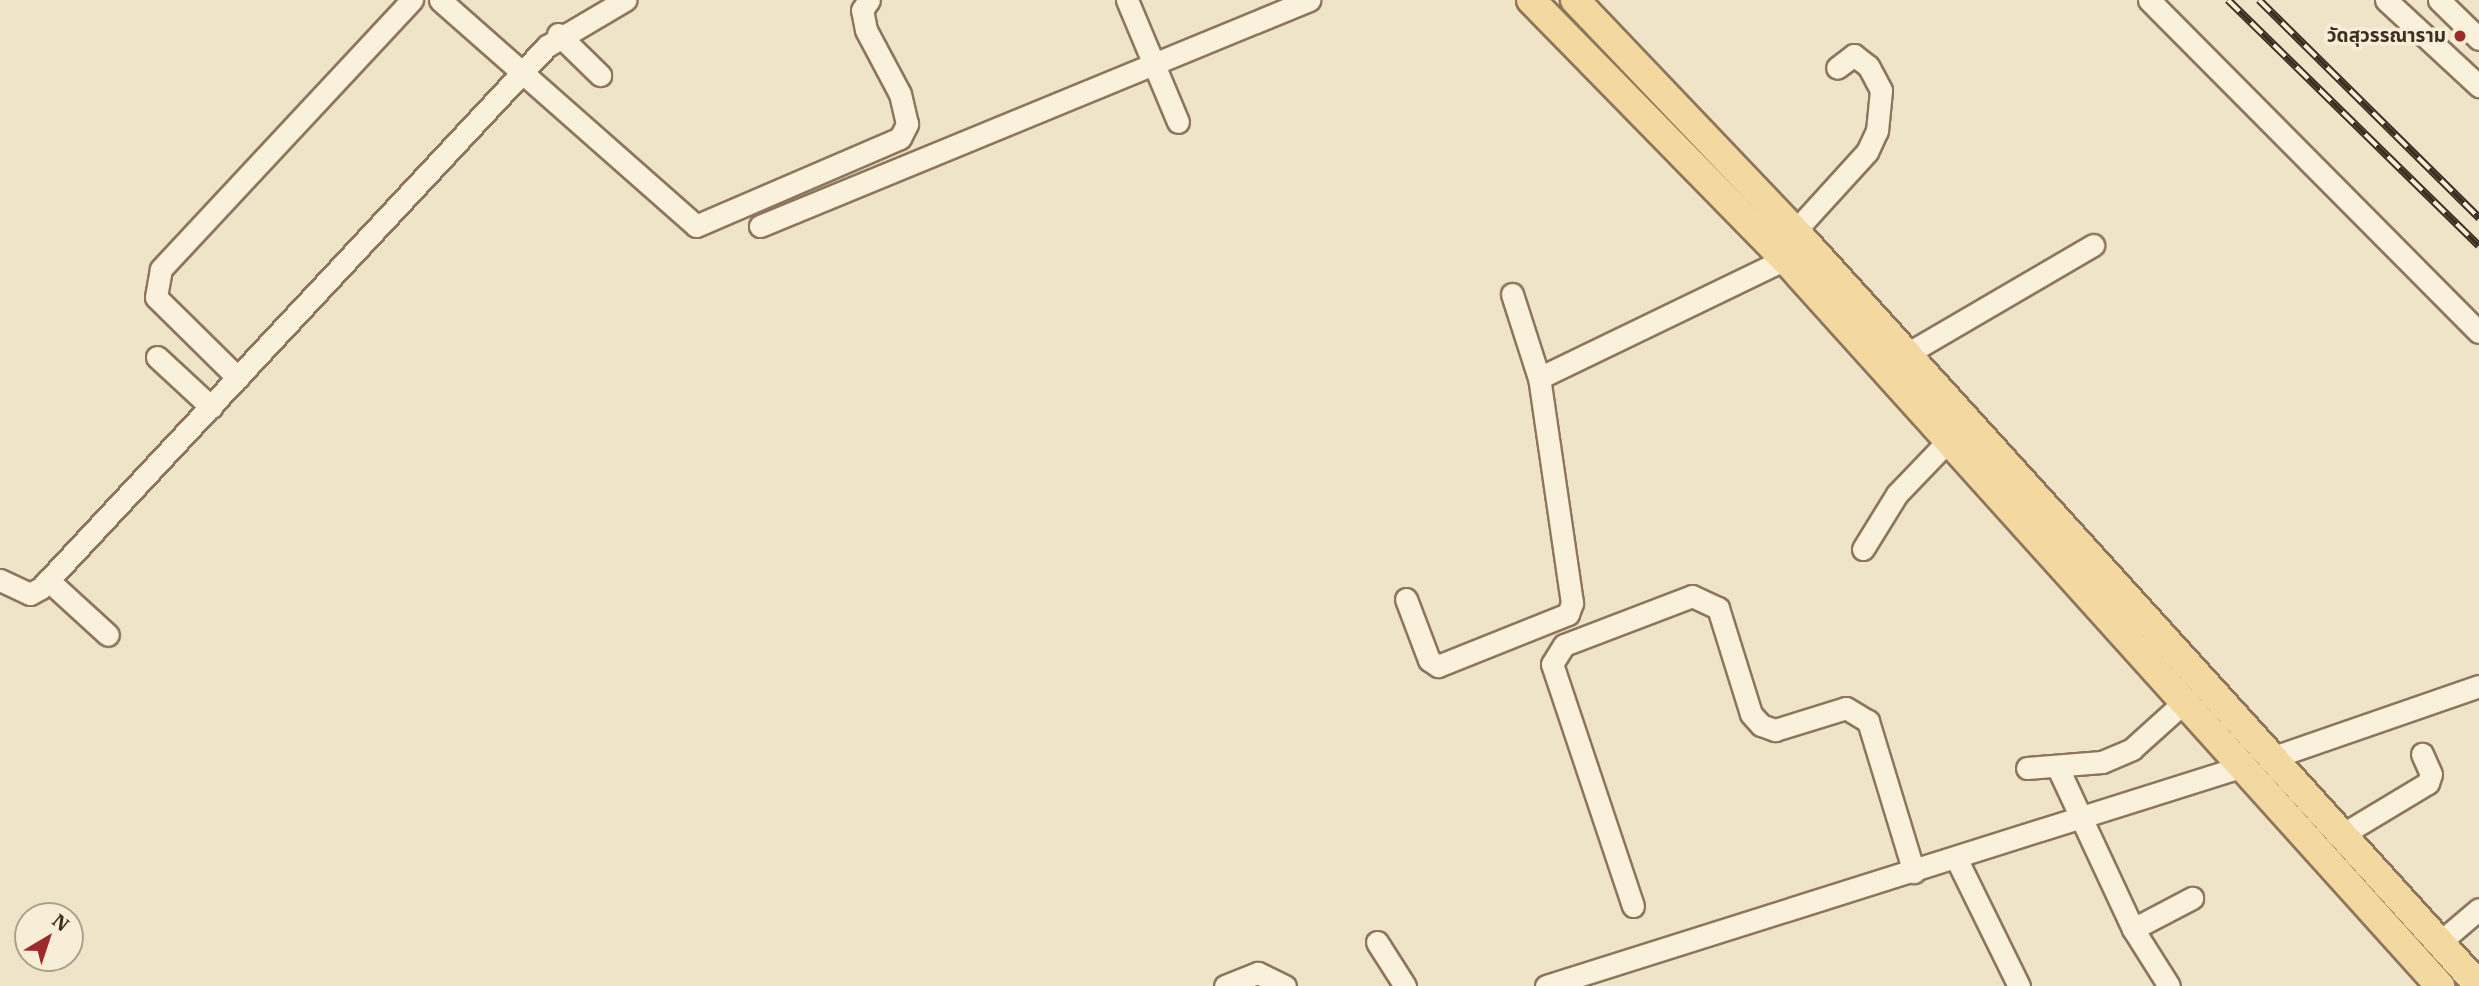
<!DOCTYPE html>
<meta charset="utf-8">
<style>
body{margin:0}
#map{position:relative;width:2479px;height:986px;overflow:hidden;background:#f0e4c8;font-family:"IBM Plex Serif","Noto Sans Thai",serif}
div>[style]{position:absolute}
.roads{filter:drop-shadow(2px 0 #8d765c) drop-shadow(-2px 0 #8d765c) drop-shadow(0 2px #8d765c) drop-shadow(0 -2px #8d765c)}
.minor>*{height:21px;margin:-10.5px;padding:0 10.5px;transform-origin:10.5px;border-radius:10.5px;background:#faf1dc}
.major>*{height:28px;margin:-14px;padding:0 14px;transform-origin:14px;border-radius:14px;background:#f3d9a0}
.rail>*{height:8px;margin-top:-4px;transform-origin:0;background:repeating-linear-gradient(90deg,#f7eed8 0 16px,#3d2e20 0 32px);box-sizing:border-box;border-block:2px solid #3d2e20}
.dots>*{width:19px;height:19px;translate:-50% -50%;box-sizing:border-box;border:4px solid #f7eed8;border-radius:50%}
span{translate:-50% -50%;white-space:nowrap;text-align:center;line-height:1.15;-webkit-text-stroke:7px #f7eed8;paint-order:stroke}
.poi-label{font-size:19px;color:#3d2e20;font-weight:700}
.right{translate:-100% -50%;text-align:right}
.north{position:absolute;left:14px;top:902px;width:70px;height:70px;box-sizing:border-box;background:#f7eed8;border:2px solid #ada18e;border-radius:50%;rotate:39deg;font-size:19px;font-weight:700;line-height:28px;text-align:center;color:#3d2e20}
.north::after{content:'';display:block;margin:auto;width:24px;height:32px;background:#9e2a2b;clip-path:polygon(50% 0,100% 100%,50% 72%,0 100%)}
</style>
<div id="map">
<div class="roads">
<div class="minor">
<i style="left:440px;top:0;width:341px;rotate:41.4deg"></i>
<i style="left:696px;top:226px;width:222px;rotate:-23.3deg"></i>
<i style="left:900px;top:138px;width:16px;rotate:-63deg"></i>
<i style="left:907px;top:124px;width:31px;rotate:-103deg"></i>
<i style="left:900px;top:94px;width:72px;rotate:-118deg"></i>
<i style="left:866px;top:30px;width:20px;rotate:-101deg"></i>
<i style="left:862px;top:10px;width:12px;rotate:-55deg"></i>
<i style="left:1127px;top:0;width:132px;rotate:67.3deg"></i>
<i style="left:2149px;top:0;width:468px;rotate:45.2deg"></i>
<i style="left:2386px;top:0;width:127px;rotate:42.8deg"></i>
<i style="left:2439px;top:0;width:56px;rotate:44.3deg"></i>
<i style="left:558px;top:34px;width:59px;rotate:44.3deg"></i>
<i style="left:760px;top:226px;width:594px;rotate:-22.37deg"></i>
<i style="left:1795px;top:231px;width:107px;rotate:-47.7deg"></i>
<i style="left:1867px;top:152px;width:23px;rotate:-65deg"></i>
<i style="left:1877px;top:131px;width:41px;rotate:-84.4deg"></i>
<i style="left:1881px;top:90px;width:27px;rotate:-118deg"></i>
<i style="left:1868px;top:66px;width:18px;rotate:-142deg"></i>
<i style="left:1854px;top:55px;width:21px;rotate:143deg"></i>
<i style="left:1512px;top:294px;width:88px;rotate:72.2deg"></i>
<i style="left:1905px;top:355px;width:218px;rotate:-30.3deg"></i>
<i style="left:157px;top:357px;width:74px;rotate:42.8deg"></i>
<i style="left:238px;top:378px;width:115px;rotate:-135.4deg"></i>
<i style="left:156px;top:297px;width:28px;rotate:-80deg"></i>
<i style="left:161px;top:269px;width:368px;rotate:-47deg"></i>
<i style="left:1863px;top:549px;width:65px;rotate:-58.3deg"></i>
<i style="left:1897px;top:494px;width:71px;rotate:-46.1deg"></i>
<i style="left:0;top:580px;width:33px;rotate:25deg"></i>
<i style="left:30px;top:594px;width:13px;rotate:-29deg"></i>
<i style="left:41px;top:588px;width:741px;rotate:-46.97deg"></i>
<i style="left:547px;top:46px;width:91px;rotate:-30.5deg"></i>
<i style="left:48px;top:580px;width:81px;rotate:42.5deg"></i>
<i style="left:1406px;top:599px;width:65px;rotate:69.3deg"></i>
<i style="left:1429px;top:660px;width:11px;rotate:34deg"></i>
<i style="left:1438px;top:666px;width:140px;rotate:-21.8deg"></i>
<i style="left:1568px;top:614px;width:12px;rotate:-70deg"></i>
<i style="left:1572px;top:603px;width:227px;rotate:-98.3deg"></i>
<i style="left:1539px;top:378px;width:273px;rotate:-25.8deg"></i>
<i style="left:2274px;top:757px;width:217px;rotate:-19.1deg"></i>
<i style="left:2057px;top:766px;width:180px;rotate:65deg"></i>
<i style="left:2133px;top:929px;width:67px;rotate:57.7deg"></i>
<i style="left:2027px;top:768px;width:75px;rotate:-4.6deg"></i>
<i style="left:2102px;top:762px;width:33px;rotate:-23deg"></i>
<i style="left:2132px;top:749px;width:67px;rotate:-42deg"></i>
<i style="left:2343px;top:834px;width:99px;rotate:-31deg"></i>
<i style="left:2428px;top:783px;width:9px;rotate:-72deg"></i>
<i style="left:2431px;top:774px;width:22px;rotate:-114deg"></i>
<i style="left:1956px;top:858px;width:143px;rotate:63.8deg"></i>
<i style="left:1633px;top:906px;width:255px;rotate:-108.5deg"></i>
<i style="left:1552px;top:664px;width:22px;rotate:-58deg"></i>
<i style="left:1564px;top:645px;width:137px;rotate:-20.9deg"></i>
<i style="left:1692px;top:596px;width:29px;rotate:25deg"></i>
<i style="left:1718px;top:608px;width:111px;rotate:72.7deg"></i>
<i style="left:1751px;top:714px;width:15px;rotate:48deg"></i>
<i style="left:1761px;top:725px;width:15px;rotate:20deg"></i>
<i style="left:1775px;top:730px;width:74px;rotate:-17.2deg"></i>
<i style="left:1846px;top:708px;width:26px;rotate:31deg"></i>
<i style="left:1868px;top:721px;width:158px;rotate:73.1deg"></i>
<i style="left:2133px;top:929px;width:67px;rotate:-27.7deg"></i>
<i style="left:1377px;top:942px;width:52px;rotate:57.5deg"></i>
<i style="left:2439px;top:943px;width:52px;rotate:-40.4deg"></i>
<i style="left:1225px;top:986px;width:35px;rotate:-22deg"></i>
<i style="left:1258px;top:973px;width:30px;rotate:26deg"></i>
<i style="left:1546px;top:986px;width:728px;rotate:-17.51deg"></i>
</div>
<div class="major">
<i style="left:1531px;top:0;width:363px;rotate:45.6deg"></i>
<i style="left:1785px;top:259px;width:979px;rotate:47.98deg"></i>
<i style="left:1575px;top:0;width:319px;rotate:46.4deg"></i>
<i style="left:1795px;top:231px;width:1019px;rotate:47.82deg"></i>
</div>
</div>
<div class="rail">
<i style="left:2228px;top:0;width:351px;rotate:44.4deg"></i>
<i style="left:2259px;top:0;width:310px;rotate:44.7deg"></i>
</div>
<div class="dots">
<i style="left:2460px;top:36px;background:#9e2a2b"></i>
</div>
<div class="poi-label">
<span class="right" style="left:2446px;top:36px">วัดสุวรรณาราม</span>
</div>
<div class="north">N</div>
</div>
